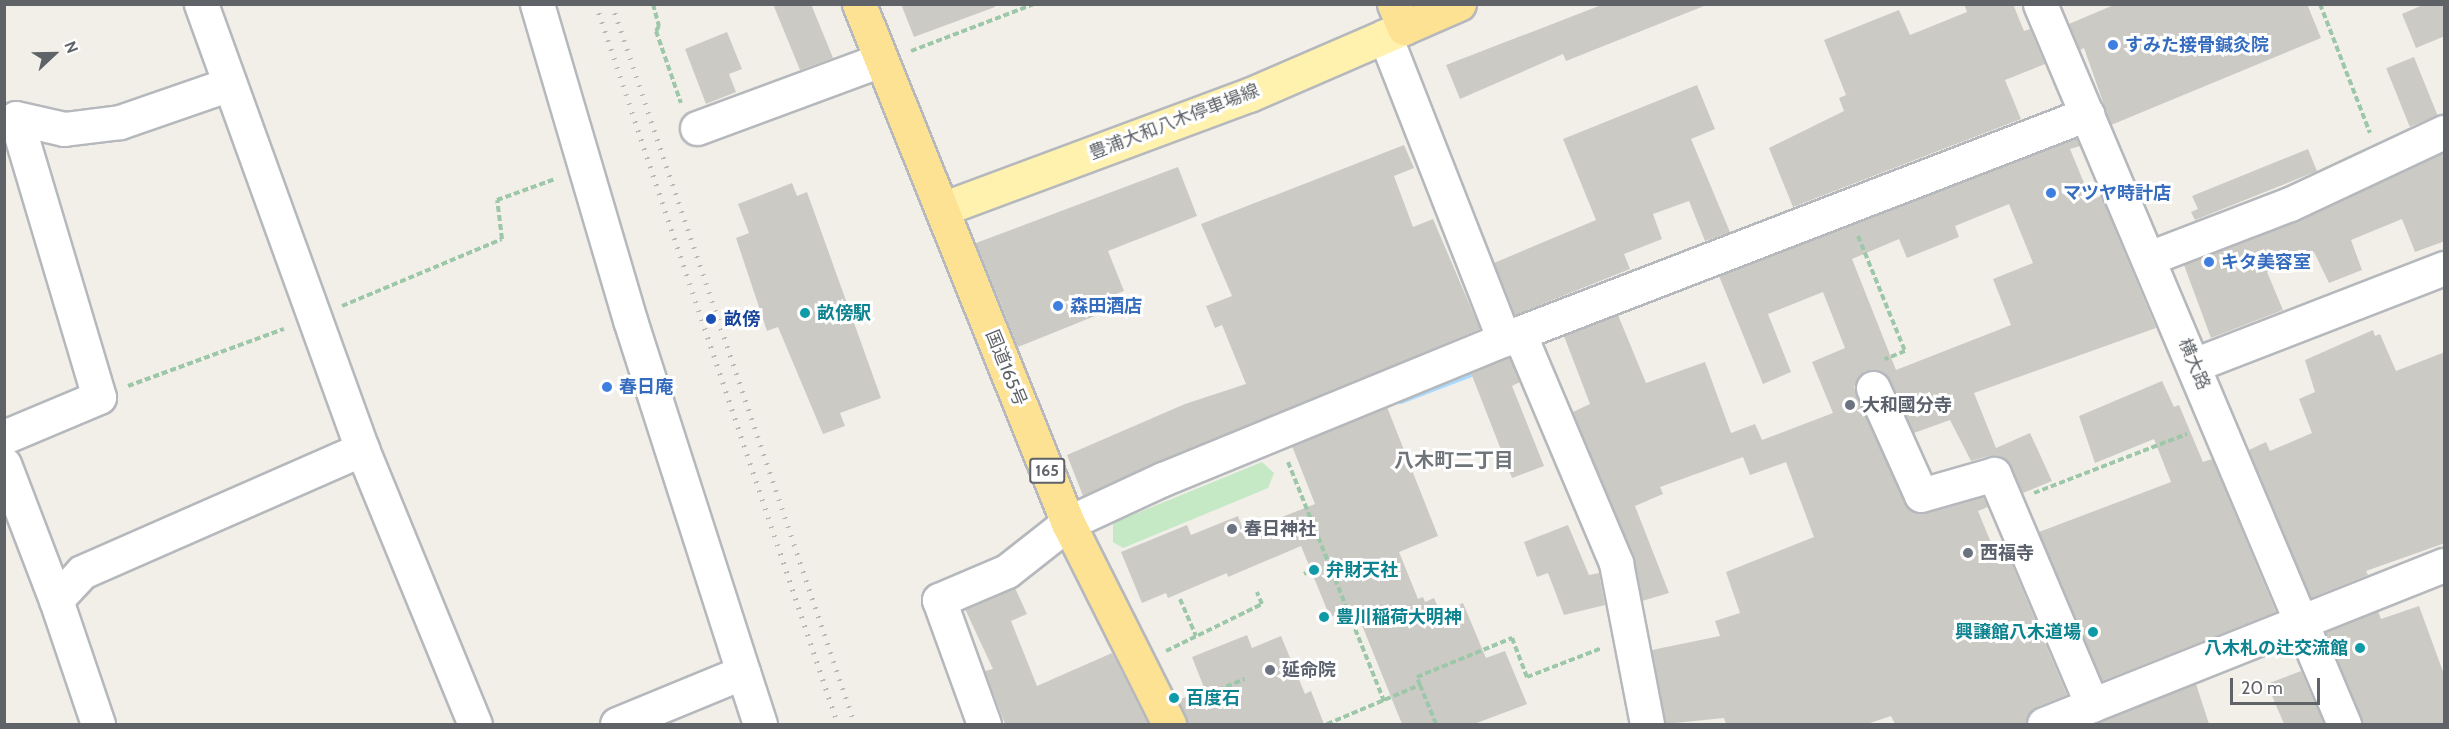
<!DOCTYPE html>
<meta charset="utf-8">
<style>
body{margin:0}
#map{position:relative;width:2449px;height:729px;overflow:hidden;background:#f1efe8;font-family:Cabin,"Noto Sans JP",sans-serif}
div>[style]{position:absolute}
.green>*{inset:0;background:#c5e8c5}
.stream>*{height:9px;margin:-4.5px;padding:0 4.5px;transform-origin:4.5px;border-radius:4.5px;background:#aadaff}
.building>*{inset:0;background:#cccac5;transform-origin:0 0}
.path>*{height:4px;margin-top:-2px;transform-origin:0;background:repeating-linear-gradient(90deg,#9cc7a9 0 6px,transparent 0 9px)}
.roads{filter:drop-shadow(2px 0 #b5b8bc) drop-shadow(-2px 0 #b5b8bc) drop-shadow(0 2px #b5b8bc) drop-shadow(0 -2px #b5b8bc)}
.minor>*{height:33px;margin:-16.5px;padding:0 16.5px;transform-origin:16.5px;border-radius:16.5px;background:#fff}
.major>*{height:33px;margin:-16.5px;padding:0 16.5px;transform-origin:16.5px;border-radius:16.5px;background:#fff2af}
.highway>*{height:33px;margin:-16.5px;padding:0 16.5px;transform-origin:16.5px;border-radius:16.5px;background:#fde293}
.rail>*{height:4.5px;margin-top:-2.25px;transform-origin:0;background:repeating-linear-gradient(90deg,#b6b7b8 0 1.5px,transparent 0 9.5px)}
.dots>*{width:16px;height:16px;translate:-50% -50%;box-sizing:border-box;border:3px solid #fff;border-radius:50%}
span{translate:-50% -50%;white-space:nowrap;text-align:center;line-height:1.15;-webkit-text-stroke:6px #fff;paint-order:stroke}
.shield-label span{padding:2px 4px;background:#fff;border:2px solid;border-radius:4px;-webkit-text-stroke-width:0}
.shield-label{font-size:16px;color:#5f6368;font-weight:700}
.shop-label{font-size:18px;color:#366cbe;font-weight:700}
.left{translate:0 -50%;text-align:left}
.street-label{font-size:18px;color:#5f6368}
.culture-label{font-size:18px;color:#0d838f;font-weight:700}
.right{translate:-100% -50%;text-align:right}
.transit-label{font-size:18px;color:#164399;font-weight:700}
.worship-label{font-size:18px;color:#5b616d;font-weight:700}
.neighbourhood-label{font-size:20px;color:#70757a;font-weight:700}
.frame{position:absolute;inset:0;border:6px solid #5f6368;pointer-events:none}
.north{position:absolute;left:24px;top:24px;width:60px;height:60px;-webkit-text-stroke:4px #fff;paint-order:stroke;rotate:68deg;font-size:16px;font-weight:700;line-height:24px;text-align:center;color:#5f6368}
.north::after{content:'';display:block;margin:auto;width:21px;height:27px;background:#5f6368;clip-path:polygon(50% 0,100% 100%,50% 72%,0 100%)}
.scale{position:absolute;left:2230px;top:678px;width:90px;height:27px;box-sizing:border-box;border:3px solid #5f6368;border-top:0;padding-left:8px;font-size:18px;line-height:21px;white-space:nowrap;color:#5f6368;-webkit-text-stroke:4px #fff;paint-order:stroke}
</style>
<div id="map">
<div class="green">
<i style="clip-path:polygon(1262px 462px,1274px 473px,1268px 488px,1123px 548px,1113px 542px,1113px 523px)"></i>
</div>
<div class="stream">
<i style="left:1400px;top:399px;width:125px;rotate:-21deg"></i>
</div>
<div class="building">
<i style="clip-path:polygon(773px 4px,811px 4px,833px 58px,800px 70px)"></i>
<i style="clip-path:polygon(901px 4px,994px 4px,995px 7px,914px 37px)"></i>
<i style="clip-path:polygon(1604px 4px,1704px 6px,1566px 61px,1563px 54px,1460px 99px,1446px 65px)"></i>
<i style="clip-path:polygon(1964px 4px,2013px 4px,2024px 31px,2030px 29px,2045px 64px,2005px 80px,2021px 119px,1793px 207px,1769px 148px,1844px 111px,1839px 98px,1846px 95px,1824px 40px,1899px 10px,1910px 35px,1967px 12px)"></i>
<i style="clip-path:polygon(2116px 4px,2307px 4px,2321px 38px,2111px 125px,2084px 48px,2080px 50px,2069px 24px)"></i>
<i style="clip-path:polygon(2425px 4px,2445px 4px,2445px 36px,2416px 48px,2402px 14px)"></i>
<i style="clip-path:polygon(727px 32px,742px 69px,729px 74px,736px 92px,706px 104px,685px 49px)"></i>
<i style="left:2414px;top:57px;width:63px;height:30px;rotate:68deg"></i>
<i style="clip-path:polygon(1697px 85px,1715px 129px,1691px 139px,1730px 232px,1705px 241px,1689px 201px,1653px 214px,1662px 239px,1624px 254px,1630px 269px,1515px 315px,1494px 263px,1596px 220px,1563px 139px)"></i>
<i style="clip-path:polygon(evenodd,2076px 138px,2080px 146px,2070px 149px,2091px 200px,2101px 196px,2156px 328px,1974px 393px,1996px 448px,2030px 433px,2052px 481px,2023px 493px,2005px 459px,1989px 456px,1971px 461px,1950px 420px,1914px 433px,1883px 373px,1865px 371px,1854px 387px,1909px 509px,1926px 513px,1983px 497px,1988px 507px,1978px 511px,1994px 550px,2004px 546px,2067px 695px,2037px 707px,2026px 724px,1895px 724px,1891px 716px,1867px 724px,1726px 724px,1724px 718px,1665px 724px,1652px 650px,1720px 636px,1715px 621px,1740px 613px,1726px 572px,1814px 537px,1786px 462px,1750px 475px,1743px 457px,1660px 487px,1663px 494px,1635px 506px,1669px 593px,1642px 601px,1633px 556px,1573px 412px,1590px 404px,1564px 336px,1618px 315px,1646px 383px,1705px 362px,1731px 433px,1755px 424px,1762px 440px,1833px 413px,1812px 362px,1845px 348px,1823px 292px,1768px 314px,1791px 372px,1763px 384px,1719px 276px,2076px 138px,2009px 204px,2033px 263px,1993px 279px,2011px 325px,1896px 370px,1852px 259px,1899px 239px,1907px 258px,1959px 237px,1955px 226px,2009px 204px)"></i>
<i style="clip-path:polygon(1404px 145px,1414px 168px,1394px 176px,1413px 227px,1433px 219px,1480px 329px,1083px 496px,1067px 455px,1185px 404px,1246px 384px,1222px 325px,1215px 328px,1206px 306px,1232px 296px,1201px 224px)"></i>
<i style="clip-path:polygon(2308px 149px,2317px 171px,2195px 220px,2191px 212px,2198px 209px,2192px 196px)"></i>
<i style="clip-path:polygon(2445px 152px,2445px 241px,2415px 252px,2402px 219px,2351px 240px,2362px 270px,2329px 283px,2314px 252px,2267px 272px,2283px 310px,2211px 338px,2184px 265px,2298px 221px)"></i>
<i style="clip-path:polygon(1178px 167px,1197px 216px,1108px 251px,1124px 291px,1091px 304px,1095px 316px,1018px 347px,976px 243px)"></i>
<i style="clip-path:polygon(792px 183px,797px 196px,807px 192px,881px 398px,840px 413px,845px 426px,823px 434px,778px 327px,767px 331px,736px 238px,749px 233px,738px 204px)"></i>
<i style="clip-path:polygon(2373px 330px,2375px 336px,2380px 334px,2396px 371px,2445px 352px,2445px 543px,2366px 571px,2368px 575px,2311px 598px,2249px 450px,2266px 442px,2270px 451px,2312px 433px,2299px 399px,2315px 392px,2305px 360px)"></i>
<i style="clip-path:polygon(1509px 357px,1520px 382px,1512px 386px,1544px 466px,1512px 478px,1471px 373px)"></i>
<i style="clip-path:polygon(2162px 381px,2174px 407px,2179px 405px,2203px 462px,2212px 459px,2276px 612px,2102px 681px,2039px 532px,2171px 482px,2154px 439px,2095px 463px,2079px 416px)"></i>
<i style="clip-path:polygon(1387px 407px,1438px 536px,1399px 552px,1418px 599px,1423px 597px,1425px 602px,1434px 598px,1440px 612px,1463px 603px,1486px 658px,1505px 651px,1527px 704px,1474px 724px,1402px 724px,1355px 608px,1330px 617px,1301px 546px,1228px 577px,1227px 573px,1168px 598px,1166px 593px,1142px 603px,1121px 552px,1187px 525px,1191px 535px,1238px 516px,1244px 532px,1315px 504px,1292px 446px)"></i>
<i style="clip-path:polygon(1568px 525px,1589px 575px,1599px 573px,1605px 605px,1564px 615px,1548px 573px,1537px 577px,1524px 542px)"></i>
<i style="clip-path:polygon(1015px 588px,1027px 614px,1011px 621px,1037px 686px,1112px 653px,1148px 724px,1005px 724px,985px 671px,993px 669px,965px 609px)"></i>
<i style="clip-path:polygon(2419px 606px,2445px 677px,2445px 724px,2362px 724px,2326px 632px,2378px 611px,2381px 619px)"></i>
<i style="clip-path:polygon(1247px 635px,1252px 648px,1281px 636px,1305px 694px,1311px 691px,1324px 724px,1188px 724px,1178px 700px,1205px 690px,1192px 657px)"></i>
<i style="clip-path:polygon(2301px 671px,2324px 724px,2284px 724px,2267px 684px)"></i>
<i style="clip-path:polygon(2196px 684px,2209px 724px,2094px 724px,2099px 722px)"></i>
</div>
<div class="path">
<i style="left:653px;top:4px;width:23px;rotate:75deg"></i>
<i style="left:659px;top:26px;width:6px;rotate:121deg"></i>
<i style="left:656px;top:31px;width:76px;rotate:70.9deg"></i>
<i style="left:2320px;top:4px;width:138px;rotate:68.8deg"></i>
<i style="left:911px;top:51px;width:132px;rotate:-20.9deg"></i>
<i style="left:1858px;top:236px;width:124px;rotate:67.8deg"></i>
<i style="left:1905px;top:351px;width:22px;rotate:158deg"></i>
<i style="left:342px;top:306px;width:173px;rotate:-22.7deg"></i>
<i style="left:502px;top:239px;width:39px;rotate:-97deg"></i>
<i style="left:497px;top:200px;width:62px;rotate:-19.9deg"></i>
<i style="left:128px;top:386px;width:166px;rotate:-20.1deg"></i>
<i style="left:1288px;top:462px;width:258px;rotate:68.1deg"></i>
<i style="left:2034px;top:493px;width:164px;rotate:-21.1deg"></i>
<i style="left:1304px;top:574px;width:2px;rotate:-27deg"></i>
<i style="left:1180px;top:599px;width:40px;rotate:66.6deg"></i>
<i style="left:1166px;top:651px;width:107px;rotate:-26.1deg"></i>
<i style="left:1262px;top:604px;width:13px;rotate:-113deg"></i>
<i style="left:1420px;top:685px;width:42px;rotate:67.7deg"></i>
<i style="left:1193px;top:701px;width:56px;rotate:-23.3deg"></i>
<i style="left:1327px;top:724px;width:101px;rotate:-22.8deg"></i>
<i style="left:1420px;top:685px;width:9px;rotate:-111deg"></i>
<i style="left:1417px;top:677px;width:103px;rotate:-22.3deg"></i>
<i style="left:1512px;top:638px;width:42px;rotate:69deg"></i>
<i style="left:1527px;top:677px;width:80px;rotate:-21.1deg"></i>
</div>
<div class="roads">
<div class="minor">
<i style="left:201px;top:4px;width:473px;rotate:70.1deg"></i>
<i style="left:362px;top:449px;width:297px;rotate:67.7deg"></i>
<i style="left:537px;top:4px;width:329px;rotate:73.6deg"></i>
<i style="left:630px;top:320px;width:370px;rotate:72.2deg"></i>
<i style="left:2040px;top:4px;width:782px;rotate:67.11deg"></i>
<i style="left:1385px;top:36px;width:326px;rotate:68.6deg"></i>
<i style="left:697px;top:128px;width:196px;rotate:-20.3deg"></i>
<i style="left:2149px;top:258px;width:151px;rotate:-21deg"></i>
<i style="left:2290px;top:204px;width:170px;rotate:-25.1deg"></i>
<i style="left:1519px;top:333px;width:250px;rotate:67.1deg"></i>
<i style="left:1616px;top:563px;width:164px;rotate:79.1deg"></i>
<i style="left:2194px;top:365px;width:268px;rotate:-21.2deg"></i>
<i style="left:1873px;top:388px;width:117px;rotate:65.8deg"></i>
<i style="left:1921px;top:495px;width:76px;rotate:-16deg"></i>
<i style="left:1994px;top:474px;width:251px;rotate:67deg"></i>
<i style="left:4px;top:437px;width:103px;rotate:-22.8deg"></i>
<i style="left:99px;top:397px;width:291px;rotate:-106.6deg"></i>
<i style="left:16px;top:118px;width:49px;rotate:12.9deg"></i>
<i style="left:64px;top:129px;width:56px;rotate:-7.1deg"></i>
<i style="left:120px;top:122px;width:116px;rotate:-19.1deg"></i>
<i style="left:4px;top:464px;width:146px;rotate:69.1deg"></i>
<i style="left:98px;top:724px;width:131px;rotate:-108.7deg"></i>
<i style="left:56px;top:600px;width:38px;rotate:-47deg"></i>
<i style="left:82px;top:572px;width:306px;rotate:-23.7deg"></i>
<i style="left:617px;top:724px;width:136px;rotate:-22.4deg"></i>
<i style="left:743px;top:672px;width:55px;rotate:71.9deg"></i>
<i style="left:984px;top:724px;width:132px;rotate:-109.9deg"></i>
<i style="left:939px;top:600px;width:74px;rotate:-23.1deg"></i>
<i style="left:1007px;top:571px;width:78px;rotate:-38.2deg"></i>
<i style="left:1068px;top:523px;width:105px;rotate:-24.9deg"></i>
<i style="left:1163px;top:479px;width:385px;rotate:-22.3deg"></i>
<i style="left:1519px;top:333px;width:609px;rotate:-21.08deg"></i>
<i style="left:2044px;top:724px;width:430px;rotate:-21.7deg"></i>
</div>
<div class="major">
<i style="left:942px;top:209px;width:327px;rotate:-20.4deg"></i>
<i style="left:1249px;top:95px;width:169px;rotate:-23.4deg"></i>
</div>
<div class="highway">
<i style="left:859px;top:4px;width:560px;rotate:68.07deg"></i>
<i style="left:1068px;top:523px;width:225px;rotate:63.3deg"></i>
<i style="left:1394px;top:4px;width:26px;rotate:67deg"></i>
<i style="left:1404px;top:28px;width:60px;rotate:-23.6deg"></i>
</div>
</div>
<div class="rail">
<i style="left:596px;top:4px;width:760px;rotate:71.42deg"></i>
<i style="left:612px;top:4px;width:760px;rotate:71.35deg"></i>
</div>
<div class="dots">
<i style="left:2113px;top:45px;background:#3f7fe0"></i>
<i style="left:2051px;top:193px;background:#3f7fe0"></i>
<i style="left:2209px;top:262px;background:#3f7fe0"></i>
<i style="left:1058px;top:306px;background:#3f7fe0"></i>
<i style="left:805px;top:313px;background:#0f9aa8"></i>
<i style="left:711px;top:319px;background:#1a4fb4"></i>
<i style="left:607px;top:387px;background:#3f7fe0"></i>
<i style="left:1850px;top:405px;background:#6b7280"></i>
<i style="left:1232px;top:529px;background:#6b7280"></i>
<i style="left:1968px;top:553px;background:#6b7280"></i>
<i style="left:1314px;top:570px;background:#0f9aa8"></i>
<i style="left:1324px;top:617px;background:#0f9aa8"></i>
<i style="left:2093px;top:632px;background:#0f9aa8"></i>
<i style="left:2360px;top:648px;background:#0f9aa8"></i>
<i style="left:1270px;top:670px;background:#6b7280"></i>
<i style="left:1174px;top:698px;background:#0f9aa8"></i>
</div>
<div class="shield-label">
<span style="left:1047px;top:471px">165</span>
</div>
<div class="shop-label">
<span class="left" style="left:2125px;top:45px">すみた接骨鍼灸院</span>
<span class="left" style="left:2063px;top:193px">マツヤ時計店</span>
<span class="left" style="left:2221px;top:262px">キタ美容室</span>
<span class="left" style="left:1070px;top:306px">森田酒店</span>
<span class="left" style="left:619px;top:387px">春日庵</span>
</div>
<div class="street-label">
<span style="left:1174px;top:122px;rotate:-21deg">豊浦大和八木停車場線</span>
<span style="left:2194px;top:364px;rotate:67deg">横大路</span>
<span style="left:1006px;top:368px;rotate:68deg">国道165号</span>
</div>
<div class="culture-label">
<span class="left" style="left:817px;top:313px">畝傍駅</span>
<span class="left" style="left:1326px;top:570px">弁財天社</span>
<span class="left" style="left:1336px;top:617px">豊川稲荷大明神</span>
<span class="right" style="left:2081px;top:632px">興譲館八木道場</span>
<span class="right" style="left:2348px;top:648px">八木札の辻交流館</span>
<span class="left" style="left:1186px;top:698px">百度石</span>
</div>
<div class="transit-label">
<span class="left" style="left:724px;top:319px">畝傍</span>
</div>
<div class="worship-label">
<span class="left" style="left:1862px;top:405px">大和國分寺</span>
<span class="left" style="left:1244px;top:529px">春日神社</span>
<span class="left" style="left:1980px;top:553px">西福寺</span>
<span class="left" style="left:1282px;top:670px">延命院</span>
</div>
<div class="neighbourhood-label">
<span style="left:1454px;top:460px">八木町二丁目</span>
</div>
<div class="frame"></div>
<div class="north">N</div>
<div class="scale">20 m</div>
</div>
